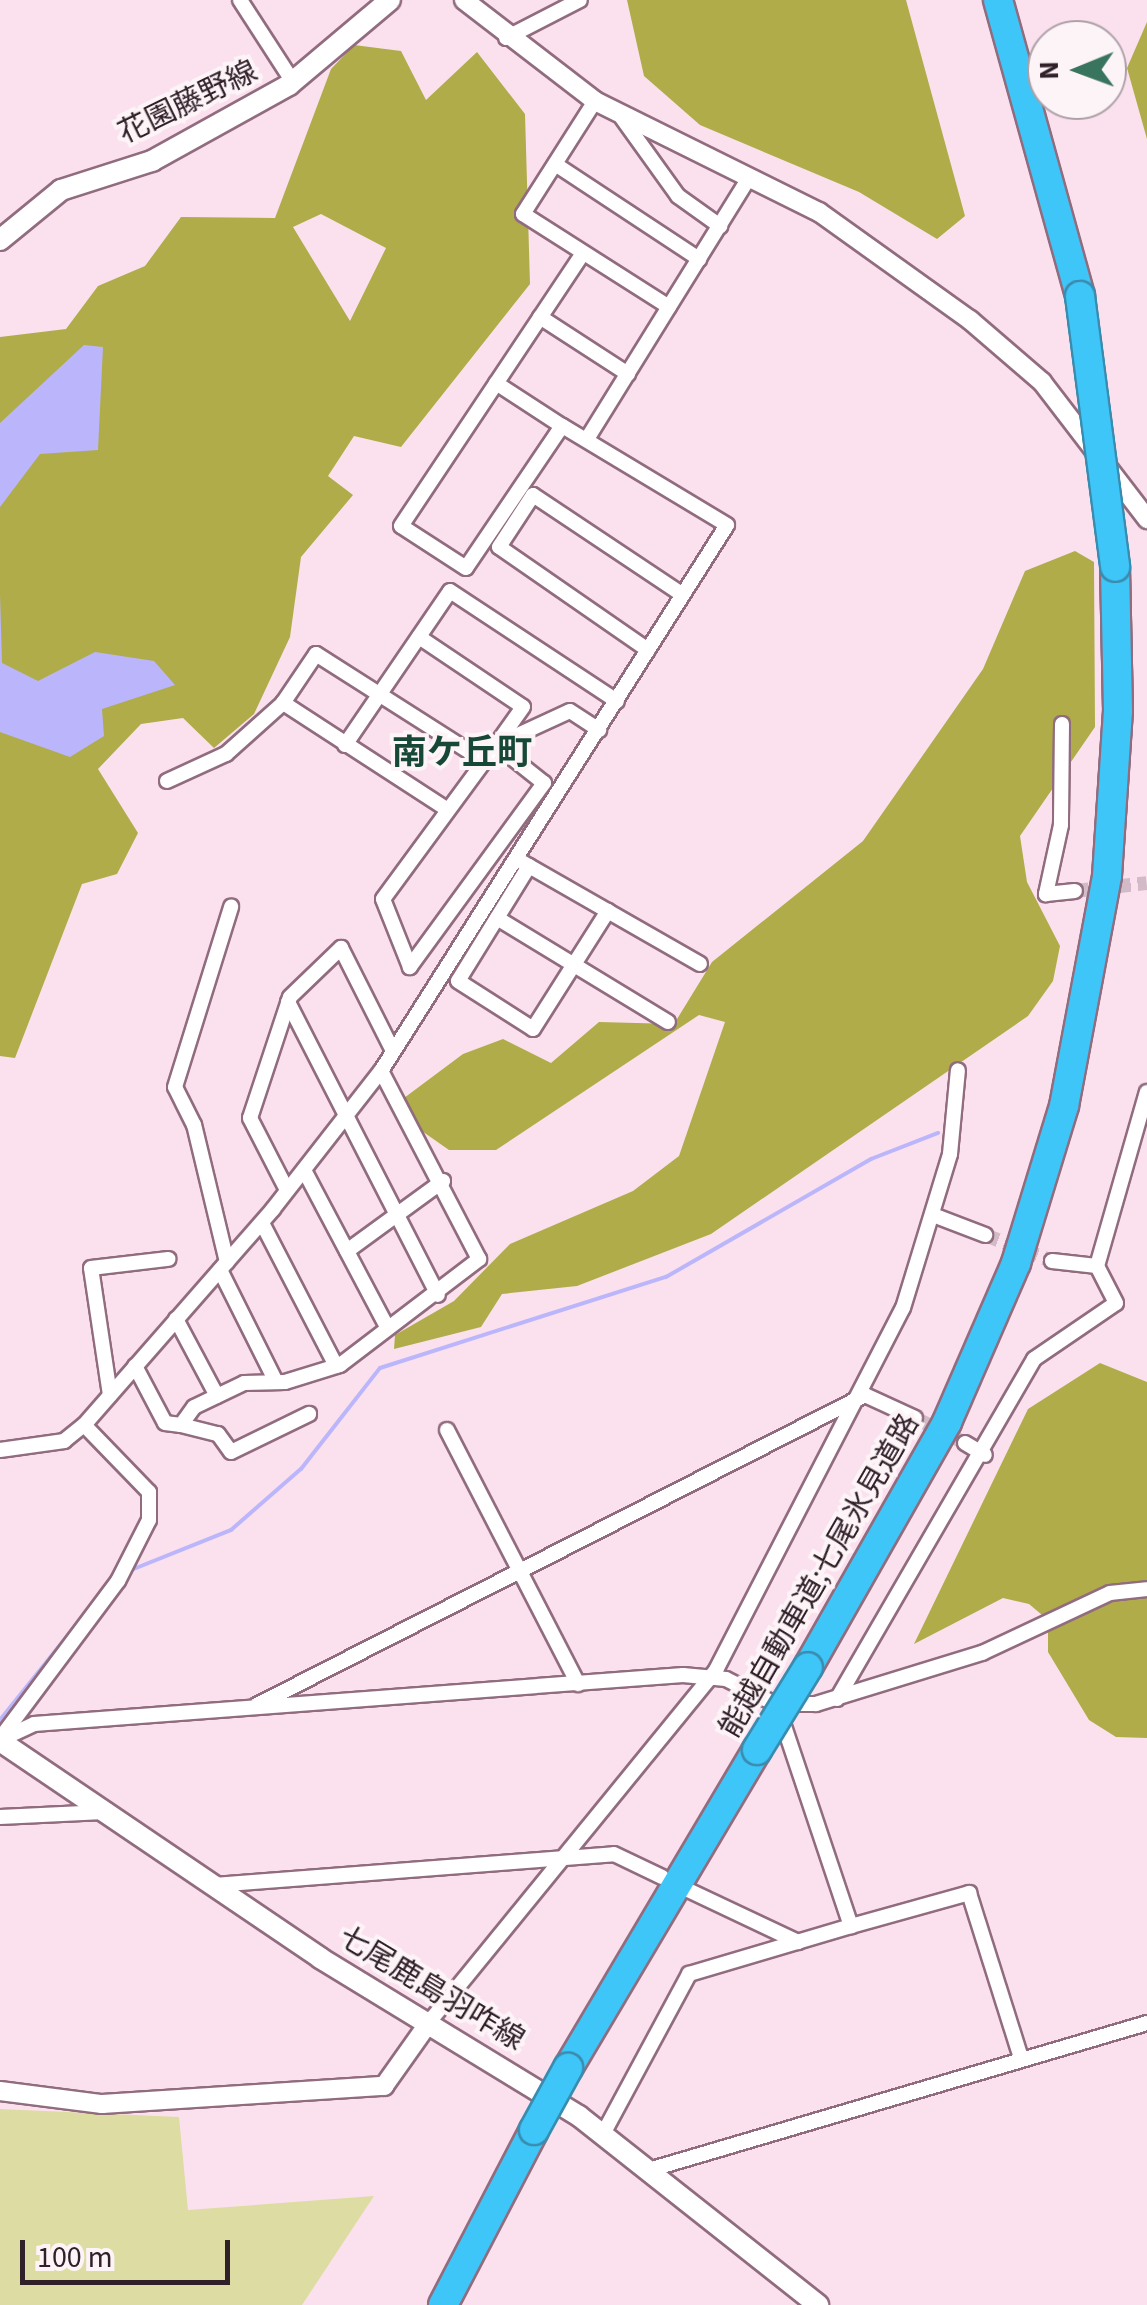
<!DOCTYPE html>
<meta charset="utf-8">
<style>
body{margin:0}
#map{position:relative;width:1147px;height:2305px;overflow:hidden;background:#fbe1ee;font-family:"Source Sans 3","Noto Sans JP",sans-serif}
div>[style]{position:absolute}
.green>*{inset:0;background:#dddca2}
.forest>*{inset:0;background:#b0ac49}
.water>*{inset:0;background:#bbb6fb}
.stream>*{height:4px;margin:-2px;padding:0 2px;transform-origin:2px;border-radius:2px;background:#bbb6fb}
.minor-tunnel>*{height:14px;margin-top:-7px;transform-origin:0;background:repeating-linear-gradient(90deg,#d2bac6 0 14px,transparent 0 21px)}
.roads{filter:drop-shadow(2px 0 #916c7f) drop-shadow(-2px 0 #916c7f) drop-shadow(0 2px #916c7f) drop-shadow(0 -2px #916c7f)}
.minor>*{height:14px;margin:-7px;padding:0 7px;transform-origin:7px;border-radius:7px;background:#fff}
.tertiary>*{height:18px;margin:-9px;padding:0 9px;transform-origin:9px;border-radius:9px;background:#fff}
.secondary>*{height:20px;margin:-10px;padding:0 10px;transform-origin:10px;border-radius:10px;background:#fff}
.motorway>*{height:28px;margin:-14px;padding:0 14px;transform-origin:14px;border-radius:14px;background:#3fc6f8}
.bridges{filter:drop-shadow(2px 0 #3a8caf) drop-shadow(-2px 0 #3a8caf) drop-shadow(0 2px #3a8caf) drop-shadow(0 -2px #3a8caf)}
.motorway-bridge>*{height:28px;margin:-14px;padding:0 14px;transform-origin:14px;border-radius:14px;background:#3fc6f8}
span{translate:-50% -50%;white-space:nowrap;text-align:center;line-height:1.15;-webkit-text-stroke:8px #fdf4f8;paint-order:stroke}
.street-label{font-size:30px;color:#302028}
.quarter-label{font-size:35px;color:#174736;font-weight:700}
.north{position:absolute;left:1027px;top:20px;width:100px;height:100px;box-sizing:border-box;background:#fdf4f8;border:2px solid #ab9fa5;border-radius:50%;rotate:269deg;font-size:28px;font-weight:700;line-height:40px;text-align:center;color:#302028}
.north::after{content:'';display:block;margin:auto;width:35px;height:45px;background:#39745e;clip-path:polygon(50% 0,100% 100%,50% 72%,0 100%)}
.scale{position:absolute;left:20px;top:2240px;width:210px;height:45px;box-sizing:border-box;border:5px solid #302028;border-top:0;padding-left:12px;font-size:30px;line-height:35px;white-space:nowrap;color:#302028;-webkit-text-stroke:8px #fdf4f8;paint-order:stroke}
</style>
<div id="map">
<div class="green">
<i style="clip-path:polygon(0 2109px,179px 2117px,188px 2210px,374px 2196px,302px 2305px,0 2305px)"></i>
</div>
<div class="forest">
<i style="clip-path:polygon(627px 0,906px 0,965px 216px,937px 239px,859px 192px,700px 125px,644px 76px)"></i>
<i style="clip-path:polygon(1147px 22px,1147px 139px,1127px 68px)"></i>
<i style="clip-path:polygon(evenodd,354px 45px,401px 51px,426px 100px,477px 52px,525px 114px,530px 284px,401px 447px,354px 436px,328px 476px,353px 495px,301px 557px,290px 637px,254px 714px,214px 748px,183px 718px,141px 724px,98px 769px,138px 833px,117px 874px,82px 884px,15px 1058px,0 1056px,0 337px,66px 329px,98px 286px,145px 266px,181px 217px,275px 218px,331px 69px,354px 45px,321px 214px,386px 248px,350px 321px,293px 227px,321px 214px)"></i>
<i style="clip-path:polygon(1075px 551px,1094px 562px,1095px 727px,1020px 836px,1027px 882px,1060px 946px,1053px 981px,1028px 1016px,711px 1234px,577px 1286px,502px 1294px,481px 1327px,394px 1349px,395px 1335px,454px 1301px,510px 1244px,633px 1191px,679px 1156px,725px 1022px,699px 1015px,496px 1150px,449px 1150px,409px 1122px,404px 1098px,463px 1054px,503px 1039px,551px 1063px,599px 1022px,674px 1024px,712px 962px,863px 841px,983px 669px,1025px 571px)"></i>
<i style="clip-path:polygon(1100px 1363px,1147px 1382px,1147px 1738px,1116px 1737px,1089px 1720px,1048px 1652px,1048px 1620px,1029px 1604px,1003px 1598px,914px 1644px,1028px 1409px)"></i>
</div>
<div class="water">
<i style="clip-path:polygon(84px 345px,103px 347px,98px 450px,40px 454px,0 507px,0 423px)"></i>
<i style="clip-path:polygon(0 594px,2px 663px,38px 681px,95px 652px,154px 661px,175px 685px,102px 709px,104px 736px,70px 757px,0 732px)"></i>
</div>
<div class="stream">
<i style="left:131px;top:1570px;width:108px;rotate:-21.8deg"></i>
<i style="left:231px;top:1530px;width:93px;rotate:-41.1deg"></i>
<i style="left:301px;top:1469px;width:128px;rotate:-52deg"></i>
<i style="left:380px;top:1368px;width:300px;rotate:-17.7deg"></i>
<i style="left:666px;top:1277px;width:237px;rotate:-29.9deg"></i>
<i style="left:871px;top:1159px;width:72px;rotate:-21.2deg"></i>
<i style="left:0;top:1720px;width:187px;rotate:-51.3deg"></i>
</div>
<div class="minor-tunnel">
<i style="left:1075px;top:891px;width:72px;rotate:-6.3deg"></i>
<i style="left:985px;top:1235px;width:72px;rotate:21.2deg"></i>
<i style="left:915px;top:1418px;width:56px;rotate:26.6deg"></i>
</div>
<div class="roads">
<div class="minor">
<i style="left:240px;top:0;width:98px;rotate:57.1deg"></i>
<i style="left:506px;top:38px;width:83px;rotate:-27.2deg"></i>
<i style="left:595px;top:101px;width:134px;rotate:122.5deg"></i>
<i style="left:523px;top:214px;width:173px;rotate:32.5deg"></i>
<i style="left:622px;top:118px;width:96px;rotate:54.3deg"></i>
<i style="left:678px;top:196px;width:52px;rotate:35.5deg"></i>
<i style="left:555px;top:164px;width:173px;rotate:33.4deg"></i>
<i style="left:540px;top:317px;width:105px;rotate:32.9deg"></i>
<i style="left:496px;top:383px;width:79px;rotate:33.1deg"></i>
<i style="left:587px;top:439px;width:307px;rotate:-58.2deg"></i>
<i style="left:419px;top:637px;width:125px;rotate:33.9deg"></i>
<i style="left:523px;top:707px;width:47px;rotate:125.4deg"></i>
<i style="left:496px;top:745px;width:61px;rotate:38.4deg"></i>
<i style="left:544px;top:783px;width:228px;rotate:126.1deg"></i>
<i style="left:410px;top:967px;width:73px;rotate:-111.7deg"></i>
<i style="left:383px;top:899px;width:191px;rotate:-53.7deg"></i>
<i style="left:496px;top:745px;width:81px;rotate:-24.7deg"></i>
<i style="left:570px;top:711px;width:35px;rotate:33deg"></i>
<i style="left:648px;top:650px;width:181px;rotate:-145.3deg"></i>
<i style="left:499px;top:547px;width:62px;rotate:-56.8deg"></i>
<i style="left:533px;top:495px;width:180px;rotate:33.7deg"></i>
<i style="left:1062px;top:724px;width:101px;rotate:90.6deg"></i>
<i style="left:1061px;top:825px;width:71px;rotate:102.3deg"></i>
<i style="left:1046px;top:894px;width:29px;rotate:-6deg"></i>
<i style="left:345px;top:745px;width:186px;rotate:-55.7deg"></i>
<i style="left:450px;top:591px;width:200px;rotate:33.4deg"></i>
<i style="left:167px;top:781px;width:65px;rotate:-24.6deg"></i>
<i style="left:226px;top:754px;width:76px;rotate:-41.8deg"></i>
<i style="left:448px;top:810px;width:197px;rotate:-147deg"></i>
<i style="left:283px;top:703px;width:59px;rotate:-56deg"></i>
<i style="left:316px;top:654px;width:199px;rotate:32.5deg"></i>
<i style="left:522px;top:862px;width:205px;rotate:29.8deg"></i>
<i style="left:529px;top:866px;width:135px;rotate:121.7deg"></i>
<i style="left:458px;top:981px;width:89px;rotate:32.6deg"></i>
<i style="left:533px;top:1029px;width:140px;rotate:-57.6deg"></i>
<i style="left:497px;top:918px;width:200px;rotate:31.3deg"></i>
<i style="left:288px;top:1002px;width:329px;rotate:62.9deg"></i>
<i style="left:304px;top:1170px;width:175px;rotate:62.1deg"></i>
<i style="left:287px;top:1190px;width:81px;rotate:-117.2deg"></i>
<i style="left:250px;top:1118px;width:127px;rotate:-71.7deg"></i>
<i style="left:290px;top:997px;width:71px;rotate:-43.9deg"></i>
<i style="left:341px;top:948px;width:111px;rotate:63.2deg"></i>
<i style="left:933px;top:1215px;width:56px;rotate:21deg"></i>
<i style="left:262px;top:1223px;width:161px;rotate:62.6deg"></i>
<i style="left:347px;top:1251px;width:119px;rotate:-36.1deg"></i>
<i style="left:1052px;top:1261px;width:45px;rotate:6.3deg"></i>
<i style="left:227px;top:1262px;width:141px;rotate:-103.5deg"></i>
<i style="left:194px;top:1125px;width:42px;rotate:-116.6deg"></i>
<i style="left:175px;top:1087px;width:189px;rotate:-72.7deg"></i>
<i style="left:220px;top:1270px;width:125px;rotate:63.4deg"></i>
<i style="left:176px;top:1319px;width:87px;rotate:62deg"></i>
<i style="left:135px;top:1366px;width:64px;rotate:62.2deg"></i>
<i style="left:165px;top:1423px;width:16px;rotate:7deg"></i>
<i style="left:181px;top:1425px;width:22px;rotate:-54deg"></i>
<i style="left:194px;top:1407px;width:55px;rotate:-25.6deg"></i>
<i style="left:244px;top:1383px;width:41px;rotate:-1.4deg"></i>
<i style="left:285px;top:1382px;width:58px;rotate:-17.2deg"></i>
<i style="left:340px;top:1365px;width:175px;rotate:-37.3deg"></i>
<i style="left:479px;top:1259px;width:212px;rotate:-117.5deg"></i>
<i style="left:110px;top:1395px;width:128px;rotate:-98.5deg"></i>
<i style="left:91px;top:1268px;width:78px;rotate:-6.7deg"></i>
<i style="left:181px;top:1425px;width:38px;rotate:14deg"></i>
<i style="left:218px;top:1434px;width:22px;rotate:54deg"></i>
<i style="left:231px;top:1452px;width:87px;rotate:-26deg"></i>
<i style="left:447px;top:1430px;width:286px;rotate:62.7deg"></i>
<i style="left:965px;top:1443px;width:23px;rotate:31deg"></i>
<i style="left:0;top:1450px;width:65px;rotate:-8deg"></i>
<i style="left:64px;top:1441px;width:26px;rotate:-39deg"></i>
<i style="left:84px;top:1425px;width:287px;rotate:-48.8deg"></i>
<i style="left:273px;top:1209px;width:175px;rotate:-52deg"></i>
<i style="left:381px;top:1071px;width:646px;rotate:-57.64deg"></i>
<i style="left:727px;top:525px;width:192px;rotate:-149deg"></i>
<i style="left:562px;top:426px;width:171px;rotate:124.1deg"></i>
<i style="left:466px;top:568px;width:77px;rotate:-147.1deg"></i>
<i style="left:401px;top:526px;width:328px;rotate:-56.3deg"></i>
<i style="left:837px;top:1699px;width:393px;rotate:-59.9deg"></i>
<i style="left:1034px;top:1359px;width:99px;rotate:-34.3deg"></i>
<i style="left:1116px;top:1303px;width:42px;rotate:-117.2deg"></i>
<i style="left:1097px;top:1266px;width:181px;rotate:-74deg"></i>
<i style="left:257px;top:1705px;width:682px;rotate:-27.02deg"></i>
<i style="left:865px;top:1395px;width:55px;rotate:24.7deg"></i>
<i style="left:780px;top:1714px;width:224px;rotate:71.5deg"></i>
<i style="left:851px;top:1926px;width:123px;rotate:-15.6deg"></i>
<i style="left:969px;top:1893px;width:173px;rotate:72.5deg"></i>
<i style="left:2px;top:1736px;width:194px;rotate:-53.2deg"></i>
<i style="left:118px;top:1581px;width:68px;rotate:-63.1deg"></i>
<i style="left:149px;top:1520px;width:28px;rotate:-90deg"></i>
<i style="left:149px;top:1492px;width:93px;rotate:-134.1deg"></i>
<i style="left:0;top:1740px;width:38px;rotate:-25deg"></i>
<i style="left:34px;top:1724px;width:651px;rotate:-4.32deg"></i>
<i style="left:683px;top:1675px;width:43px;rotate:5.3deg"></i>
<i style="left:726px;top:1679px;width:55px;rotate:27deg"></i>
<i style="left:775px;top:1704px;width:41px"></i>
<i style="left:816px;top:1704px;width:174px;rotate:-17.1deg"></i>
<i style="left:982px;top:1653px;width:141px;rotate:-25.1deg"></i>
<i style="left:1110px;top:1593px;width:37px;rotate:-6deg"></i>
<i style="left:0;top:1817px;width:104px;rotate:-2.8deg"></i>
<i style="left:214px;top:1885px;width:401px;rotate:-4.4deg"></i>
<i style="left:614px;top:1854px;width:53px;rotate:25.6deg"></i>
<i style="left:688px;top:1890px;width:122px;rotate:25.3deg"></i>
<i style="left:430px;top:2021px;width:453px;rotate:-50.8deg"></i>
<i style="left:716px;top:1670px;width:407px;rotate:-62.7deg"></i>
<i style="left:903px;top:1308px;width:161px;rotate:-73deg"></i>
<i style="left:950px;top:1154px;width:84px;rotate:-84.6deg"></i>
<i style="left:603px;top:2134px;width:182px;rotate:-61.7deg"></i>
<i style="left:689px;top:1974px;width:169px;rotate:-16.5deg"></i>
<i style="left:652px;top:2169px;width:516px;rotate:-16.43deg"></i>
</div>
<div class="tertiary">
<i style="left:464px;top:0;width:165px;rotate:37.6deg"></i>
<i style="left:595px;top:101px;width:250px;rotate:26.4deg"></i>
<i style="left:819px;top:212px;width:186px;rotate:35.6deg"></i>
<i style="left:970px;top:320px;width:95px;rotate:40.7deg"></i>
<i style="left:1042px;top:382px;width:173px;rotate:52.5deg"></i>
<i style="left:0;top:2091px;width:103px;rotate:7.3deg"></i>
<i style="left:102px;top:2104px;width:283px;rotate:-3.7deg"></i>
<i style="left:384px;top:2086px;width:80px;rotate:-54.7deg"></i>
</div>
<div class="secondary">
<i style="left:0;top:240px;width:79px;rotate:-39.3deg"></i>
<i style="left:61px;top:190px;width:96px;rotate:-17.7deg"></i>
<i style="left:152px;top:161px;width:157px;rotate:-29deg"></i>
<i style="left:289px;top:85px;width:132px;rotate:-40.1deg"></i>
<i style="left:0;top:1741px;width:387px;rotate:34.1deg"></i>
<i style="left:320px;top:1958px;width:303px;rotate:31.4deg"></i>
<i style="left:579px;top:2116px;width:305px;rotate:38.3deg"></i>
</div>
<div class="motorway">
<i style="left:998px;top:0;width:307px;rotate:74.5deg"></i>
<i style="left:808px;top:1667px;width:282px;rotate:-60.4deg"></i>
<i style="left:947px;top:1422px;width:173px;rotate:-66.5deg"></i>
<i style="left:1016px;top:1263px;width:164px;rotate:-73deg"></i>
<i style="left:1064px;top:1106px;width:234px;rotate:-79.4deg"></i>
<i style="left:1107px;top:876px;width:165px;rotate:-86.2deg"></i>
<i style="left:1118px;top:711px;width:144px;rotate:-91.2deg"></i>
<i style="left:568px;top:2068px;width:370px;rotate:-59.3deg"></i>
<i style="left:443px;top:2305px;width:197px;rotate:-62.5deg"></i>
</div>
</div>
<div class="bridges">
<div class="motorway-bridge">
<i style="left:1080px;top:296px;width:273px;rotate:82.6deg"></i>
<i style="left:757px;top:1750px;width:97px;rotate:-58.4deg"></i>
<i style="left:534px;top:2130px;width:71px;rotate:-61.3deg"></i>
</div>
</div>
<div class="street-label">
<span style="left:188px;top:103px;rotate:-26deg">花園藤野線</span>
<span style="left:820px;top:1576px;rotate:-60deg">能越自動車道;七尾氷見道路</span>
<span style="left:431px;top:1989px;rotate:31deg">七尾鹿島羽咋線</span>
</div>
<div class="quarter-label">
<span style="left:462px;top:753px">南ケ丘町</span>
</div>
<div class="north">N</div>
<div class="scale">100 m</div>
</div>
